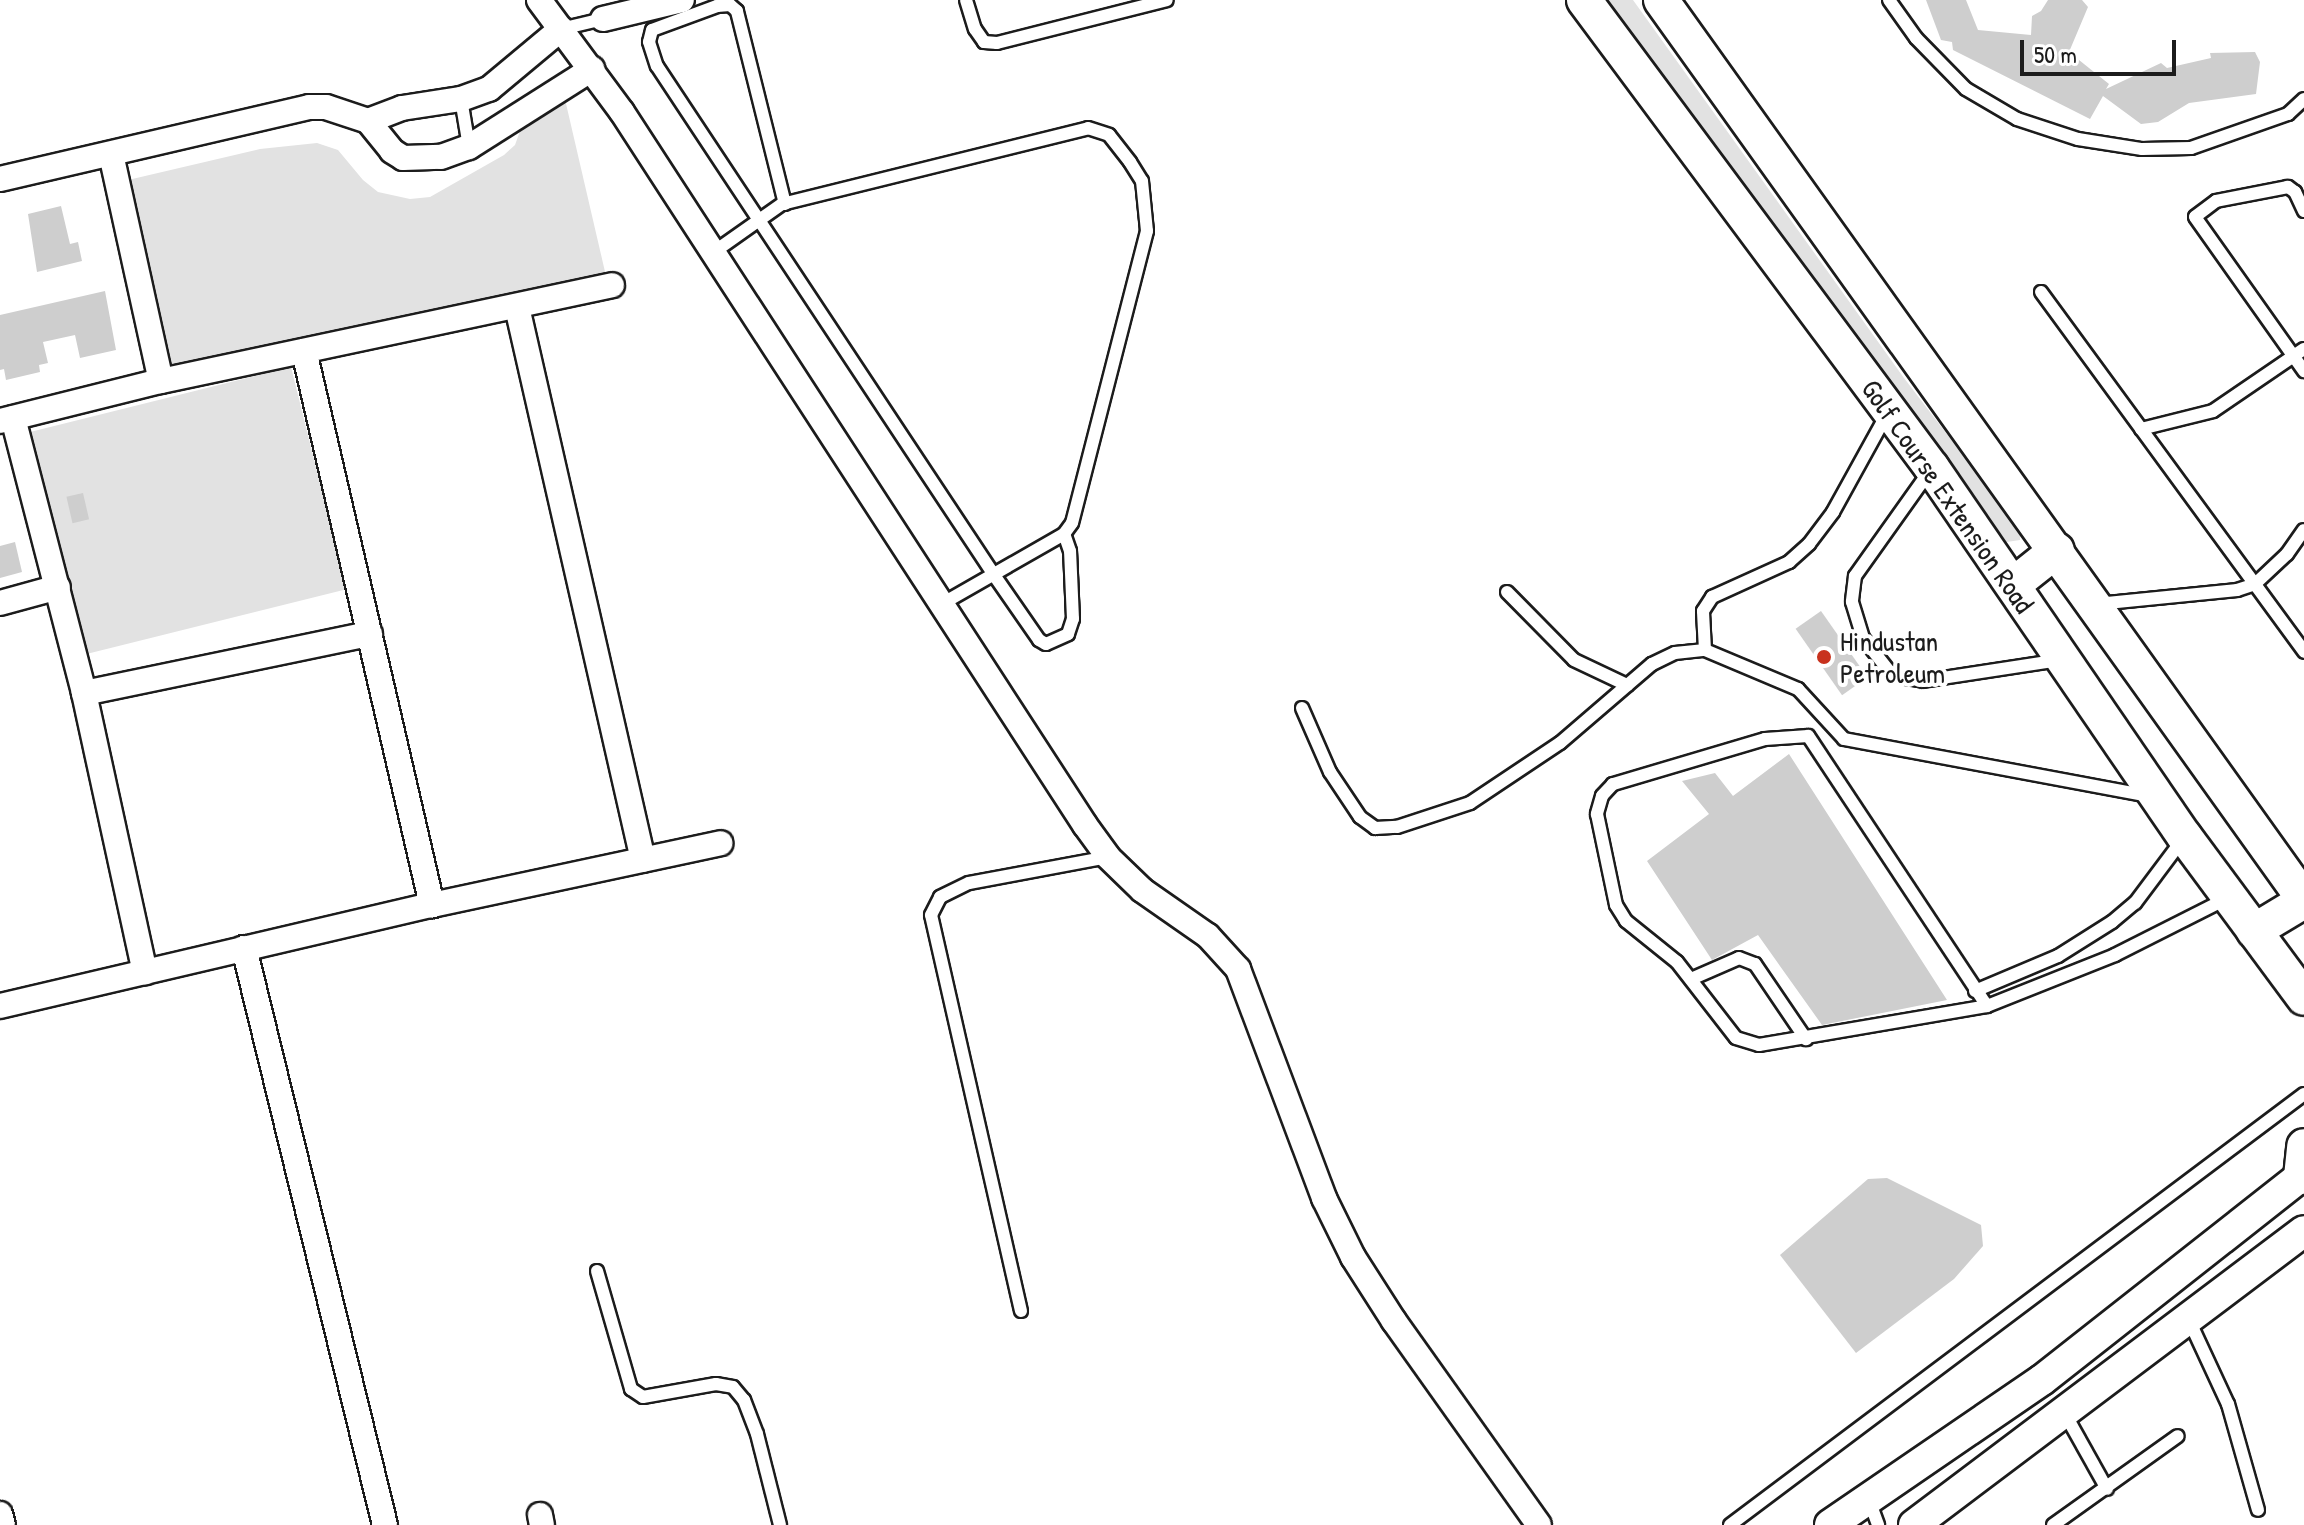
<!DOCTYPE html>
<style>
body{margin:0}
#map{position:relative;width:2304px;height:1525px;overflow:hidden;background:#fff;font-family:"Patrick Hand",sans-serif}
div>[style]{position:absolute}
.green>*{inset:0;background:#e2e2e2;transform-origin:0 0}
.building>*{inset:0;background:#cecece;transform-origin:0 0}
.roads{filter:drop-shadow(2px 0 #1c1c1c) drop-shadow(-2px 0 #1c1c1c) drop-shadow(0 2px #1c1c1c) drop-shadow(0 -2px #1c1c1c)}
.service>*{height:12px;margin:-6px;padding:0 6px;transform-origin:6px;border-radius:6px;background:#fff}
.minor>*{height:24px;margin:-12px;padding:0 12px;transform-origin:12px;border-radius:12px;background:#fff}
.tertiary>*{height:30px;margin:-15px;padding:0 15px;transform-origin:15px;border-radius:15px;background:#fff}
.secondary>*{height:34px;margin:-17px;padding:0 17px;transform-origin:17px;border-radius:17px;background:#fff}
.dots>*{width:22px;height:22px;translate:-50% -50%;box-sizing:border-box;border:4px solid #fff;border-radius:50%}
span{translate:-50% -50%;white-space:nowrap;text-align:center;line-height:1.15;-webkit-text-stroke:8px #fff;paint-order:stroke}
.street-label{font-size:28px;color:#1c1c1c}
.poi-label{font-size:28px;color:#1c1c1c}
.left{translate:0 -50%;text-align:left}
.scale{position:absolute;left:2020px;top:40px;width:156px;height:36px;box-sizing:border-box;border:4px solid #1c1c1c;border-top:0;padding-left:10px;font-size:24px;line-height:28px;white-space:nowrap;color:#1c1c1c;-webkit-text-stroke:6px #fff;paint-order:stroke}
</style>
<div id="map">
<div class="green">
<i style="clip-path:polygon(1608px 0,1633px 0,1904px 378px,2014px 522px,2020px 532px,2020px 540px,2000px 543px)"></i>
<i style="clip-path:polygon(564px 95px,606px 276px,174px 378px,128px 180px,260px 149px,317px 143px,338px 150px,363px 180px,378px 192px,410px 199px,430px 197px,504px 155px,515px 145px,525px 117px)"></i>
<i style="left:291px;top:367px;width:229px;height:272px;rotate:76deg"></i>
</div>
<div class="building">
<i style="clip-path:polygon(1926px 0,1966px 0,1978px 30px,2031px 35px,2032px 16px,2041px 11px,2048px 0,2082px 0,2088px 7px,2069px 52px,2109px 84px,2106px 89px,2161px 63px,2167px 68px,2211px 58px,2210px 53px,2255px 52px,2260px 62px,2256px 94px,2189px 103px,2158px 122px,2141px 124px,2103px 96px,2090px 119px,1953px 50px,1952px 42px,1941px 40px)"></i>
<i style="clip-path:polygon(61px 206px,70px 244px,78px 242px,82px 261px,37px 272px,28px 214px)"></i>
<i style="clip-path:polygon(105px 291px,116px 350px,80px 358px,75px 335px,43px 342px,48px 363px,39px 365px,40px 372px,6px 380px,4px 369px,0 370px,0 315px)"></i>
<i style="left:83px;top:493px;width:27px;height:17px;rotate:77deg"></i>
<i style="clip-path:polygon(15px 542px,22px 572px,0 578px,0 546px)"></i>
<i style="left:1821px;top:611px;width:81px;height:31px;rotate:55deg"></i>
<i style="clip-path:polygon(1789px 754px,1947px 1000px,1822px 1025px,1758px 935px,1712px 960px,1647px 861px,1709px 814px,1682px 781px,1715px 773px,1733px 796px)"></i>
<i style="clip-path:polygon(1887px 1178px,1981px 1225px,1983px 1246px,1954px 1279px,1856px 1353px,1780px 1255px,1868px 1179px)"></i>
</div>
<div class="roads">
<div class="service">
<i style="left:966px;top:0;width:30px;rotate:73deg"></i>
<i style="left:975px;top:29px;width:16px;rotate:55deg"></i>
<i style="left:984px;top:42px;width:13px;rotate:4deg"></i>
<i style="left:997px;top:43px;width:175px;rotate:-14.2deg"></i>
<i style="left:1889px;top:0;width:47px;rotate:54.6deg"></i>
<i style="left:1916px;top:38px;width:71px;rotate:45.6deg"></i>
<i style="left:1966px;top:89px;width:59px;rotate:30.5deg"></i>
<i style="left:2017px;top:119px;width:64px;rotate:18.2deg"></i>
<i style="left:2078px;top:139px;width:65px;rotate:8.9deg"></i>
<i style="left:2142px;top:149px;width:49px;rotate:-1.2deg"></i>
<i style="left:2191px;top:148px;width:103px;rotate:-19.3deg"></i>
<i style="left:2288px;top:114px;width:22px;rotate:-43deg"></i>
<i style="left:561px;top:29px;width:43px;rotate:-13.4deg"></i>
<i style="left:461px;top:99px;width:49px;rotate:80.5deg"></i>
<i style="left:785px;top:204px;width:199px;rotate:-104deg"></i>
<i style="left:737px;top:11px;width:9px;rotate:-139deg"></i>
<i style="left:730px;top:5px;width:13px;rotate:176deg"></i>
<i style="left:717px;top:6px;width:69px;rotate:159.7deg"></i>
<i style="left:652px;top:30px;width:12px;rotate:104deg"></i>
<i style="left:649px;top:42px;width:25px;rotate:72deg"></i>
<i style="left:657px;top:66px;width:610px;rotate:56.49deg"></i>
<i style="left:994px;top:575px;width:79px;rotate:55.3deg"></i>
<i style="left:1039px;top:640px;width:8px;rotate:30deg"></i>
<i style="left:1046px;top:644px;width:24px;rotate:-24deg"></i>
<i style="left:1068px;top:634px;width:16px;rotate:-72deg"></i>
<i style="left:1073px;top:619px;width:68px;rotate:-92.5deg"></i>
<i style="left:1070px;top:551px;width:18px;rotate:-109deg"></i>
<i style="left:2304px;top:211px;width:21px;rotate:-115deg"></i>
<i style="left:2295px;top:192px;width:9px;rotate:-144deg"></i>
<i style="left:2288px;top:187px;width:73px;rotate:169deg"></i>
<i style="left:2216px;top:201px;width:26px;rotate:143deg"></i>
<i style="left:2195px;top:217px;width:189px;rotate:54.7deg"></i>
<i style="left:711px;top:254px;width:87px;rotate:-35.2deg"></i>
<i style="left:782px;top:204px;width:315px;rotate:-13.9deg"></i>
<i style="left:1088px;top:128px;width:22px;rotate:18deg"></i>
<i style="left:1109px;top:135px;width:34px;rotate:52deg"></i>
<i style="left:1130px;top:162px;width:22px;rotate:58deg"></i>
<i style="left:1142px;top:181px;width:50px;rotate:84.3deg"></i>
<i style="left:1147px;top:231px;width:301px;rotate:104.4deg"></i>
<i style="left:1072px;top:523px;width:14px;rotate:126deg"></i>
<i style="left:1064px;top:534px;width:143px;rotate:150.2deg"></i>
<i style="left:2041px;top:292px;width:446px;rotate:53.8deg"></i>
<i style="left:2141px;top:429px;width:74px;rotate:-14deg"></i>
<i style="left:2213px;top:411px;width:110px;rotate:-34.3deg"></i>
<i style="left:1929px;top:472px;width:128px;rotate:125.4deg"></i>
<i style="left:1855px;top:576px;width:26px;rotate:97deg"></i>
<i style="left:1852px;top:602px;width:38px;rotate:73deg"></i>
<i style="left:1863px;top:638px;width:48px;rotate:51.7deg"></i>
<i style="left:1893px;top:676px;width:30px;rotate:9deg"></i>
<i style="left:1923px;top:681px;width:140px;rotate:-8.7deg"></i>
<i style="left:1507px;top:592px;width:95px;rotate:45.4deg"></i>
<i style="left:1574px;top:660px;width:59px;rotate:25.3deg"></i>
<i style="left:2097px;top:604px;width:141px;rotate:-5.7deg"></i>
<i style="left:2237px;top:590px;width:19px;rotate:-18deg"></i>
<i style="left:2255px;top:584px;width:44px;rotate:-43.2deg"></i>
<i style="left:2287px;top:554px;width:29px;rotate:-55deg"></i>
<i style="left:1705px;top:650px;width:39px;rotate:-93deg"></i>
<i style="left:1703px;top:611px;width:17px;rotate:-57deg"></i>
<i style="left:1712px;top:597px;width:85px;rotate:-24.4deg"></i>
<i style="left:1789px;top:562px;width:27px;rotate:-42deg"></i>
<i style="left:1809px;top:544px;width:40px;rotate:-53deg"></i>
<i style="left:1833px;top:512px;width:110px;rotate:-61.1deg"></i>
<i style="left:1302px;top:708px;width:70px;rotate:66.4deg"></i>
<i style="left:1330px;top:772px;width:54px;rotate:56.3deg"></i>
<i style="left:1360px;top:817px;width:19px;rotate:36deg"></i>
<i style="left:1375px;top:828px;width:22px;rotate:-3deg"></i>
<i style="left:1397px;top:827px;width:77px;rotate:-18.2deg"></i>
<i style="left:1470px;top:803px;width:108px;rotate:-33.7deg"></i>
<i style="left:1560px;top:743px;width:121px;rotate:-40.7deg"></i>
<i style="left:1652px;top:664px;width:25px;rotate:-26deg"></i>
<i style="left:1675px;top:653px;width:30px;rotate:-6deg"></i>
<i style="left:1705px;top:650px;width:101px;rotate:22.8deg"></i>
<i style="left:1798px;top:689px;width:68px;rotate:47.4deg"></i>
<i style="left:1844px;top:739px;width:309px;rotate:10.6deg"></i>
<i style="left:1691px;top:979px;width:52px;rotate:-23.6deg"></i>
<i style="left:1739px;top:958px;width:17px;rotate:21deg"></i>
<i style="left:1755px;top:964px;width:91px;rotate:55.8deg"></i>
<i style="left:1975px;top:991px;width:90px;rotate:-22.9deg"></i>
<i style="left:2058px;top:956px;width:64px;rotate:-32.2deg"></i>
<i style="left:2112px;top:922px;width:30px;rotate:-40deg"></i>
<i style="left:2135px;top:903px;width:80px;rotate:-53.1deg"></i>
<i style="left:1987px;top:1006px;width:324px;rotate:-123.5deg"></i>
<i style="left:1808px;top:736px;width:43px;rotate:176deg"></i>
<i style="left:1765px;top:739px;width:159px;rotate:163.5deg"></i>
<i style="left:1613px;top:784px;width:16px;rotate:133deg"></i>
<i style="left:1602px;top:796px;width:19px;rotate:106deg"></i>
<i style="left:1597px;top:814px;width:93px;rotate:78.2deg"></i>
<i style="left:1616px;top:905px;width:19px;rotate:58deg"></i>
<i style="left:1626px;top:921px;width:65px;rotate:38.8deg"></i>
<i style="left:1677px;top:962px;width:96px;rotate:52.2deg"></i>
<i style="left:1736px;top:1038px;width:24px;rotate:17deg"></i>
<i style="left:1759px;top:1045px;width:231px;rotate:-9.7deg"></i>
<i style="left:1987px;top:1006px;width:138px;rotate:-21.7deg"></i>
<i style="left:2115px;top:955px;width:124px;rotate:-26.8deg"></i>
<i style="left:597px;top:1271px;width:123px;rotate:73.9deg"></i>
<i style="left:631px;top:1389px;width:14px;rotate:34deg"></i>
<i style="left:643px;top:1397px;width:74px;rotate:-10.1deg"></i>
<i style="left:716px;top:1384px;width:17px;rotate:10deg"></i>
<i style="left:733px;top:1387px;width:17px;rotate:50deg"></i>
<i style="left:744px;top:1400px;width:36px;rotate:69deg"></i>
<i style="left:757px;top:1434px;width:94px;rotate:75.8deg"></i>
<i style="left:1021px;top:1311px;width:406px;rotate:-102.8deg"></i>
<i style="left:931px;top:915px;width:20px;rotate:-63deg"></i>
<i style="left:940px;top:897px;width:32px;rotate:-26deg"></i>
<i style="left:969px;top:883px;width:141px;rotate:-10.6deg"></i>
<i style="left:2188px;top:1318px;width:95px;rotate:65.1deg"></i>
<i style="left:2228px;top:1404px;width:110px;rotate:74.2deg"></i>
<i style="left:2064px;top:1412px;width:88px;rotate:60.8deg"></i>
<i style="left:1869px;top:1500px;width:27px;rotate:70deg"></i>
<i style="left:1730px;top:1525px;width:718px;rotate:-36.9deg"></i>
<i style="left:2053px;top:1525px;width:153px;rotate:-35.5deg"></i>
</div>
<div class="minor">
<i style="left:539px;top:0;width:139px;rotate:53.5deg"></i>
<i style="left:622px;top:112px;width:850px;rotate:57deg"></i>
<i style="left:1085px;top:825px;width:39px;rotate:54deg"></i>
<i style="left:1108px;top:857px;width:47px;rotate:44.1deg"></i>
<i style="left:1142px;top:890px;width:80px;rotate:34.9deg"></i>
<i style="left:1208px;top:936px;width:45px;rotate:47.7deg"></i>
<i style="left:1238px;top:969px;width:245px;rotate:69.4deg"></i>
<i style="left:1324px;top:1198px;width:66px;rotate:63.8deg"></i>
<i style="left:1353px;top:1257px;width:76px;rotate:57.4deg"></i>
<i style="left:1394px;top:1321px;width:250px;rotate:54.6deg"></i>
<i style="left:603px;top:19px;width:81px;rotate:-13.5deg"></i>
<i style="left:368px;top:121px;width:36px;rotate:-21deg"></i>
<i style="left:402px;top:108px;width:60px;rotate:-8.7deg"></i>
<i style="left:461px;top:99px;width:30px;rotate:-20deg"></i>
<i style="left:489px;top:89px;width:94px;rotate:-39.8deg"></i>
<i style="left:111px;top:154px;width:232px;rotate:77.6deg"></i>
<i style="left:0;top:179px;width:317px;rotate:-13.1deg"></i>
<i style="left:309px;top:107px;width:17px"></i>
<i style="left:326px;top:107px;width:44px;rotate:18.4deg"></i>
<i style="left:368px;top:121px;width:38px;rotate:51deg"></i>
<i style="left:392px;top:151px;width:13px;rotate:32deg"></i>
<i style="left:403px;top:158px;width:38px;rotate:-2deg"></i>
<i style="left:441px;top:157px;width:30px;rotate:-20deg"></i>
<i style="left:469px;top:147px;width:146px;rotate:-32.4deg"></i>
<i style="left:517px;top:307px;width:567px;rotate:77.16deg"></i>
<i style="left:304px;top:351px;width:569px;rotate:76.99deg"></i>
<i style="left:13px;top:418px;width:284px;rotate:75.5deg"></i>
<i style="left:84px;top:693px;width:286px;rotate:77.7deg"></i>
<i style="left:0;top:421px;width:166px;rotate:-14deg"></i>
<i style="left:161px;top:381px;width:461px;rotate:-12deg"></i>
<i style="left:0;top:603px;width:60px;rotate:-15.4deg"></i>
<i style="left:84px;top:693px;width:292px;rotate:-11.7deg"></i>
<i style="left:244px;top:948px;width:594px;rotate:76.27deg"></i>
<i style="left:0;top:1006px;width:444px;rotate:-13.2deg"></i>
<i style="left:432px;top:905px;width:295px;rotate:-12.1deg"></i>
<i style="left:0;top:1514px;width:11px;rotate:75deg"></i>
<i style="left:540px;top:1515px;width:10px;rotate:79deg"></i>
</div>
<div class="tertiary">
<i style="left:1830px;top:1525px;width:257px;rotate:-34.4deg"></i>
<i style="left:2042px;top:1380px;width:333px;rotate:-38.2deg"></i>
<i style="left:1914px;top:1525px;width:488px;rotate:-37deg"></i>
</div>
<div class="secondary">
<i style="left:1584px;top:0;width:583px;rotate:53.37deg"></i>
<i style="left:1932px;top:468px;width:447px;rotate:55.6deg"></i>
<i style="left:2185px;top:837px;width:200px;rotate:53.5deg"></i>
<i style="left:1661px;top:0;width:1105px;rotate:54.43deg"></i>
<i style="left:2013px;top:585px;width:56px;rotate:-38.5deg"></i>
<i style="left:2254px;top:931px;width:58px;rotate:-31deg"></i>
<i style="left:2301px;top:1177px;width:31px;rotate:-84deg"></i>
</div>
</div>
<div class="dots">
<i style="left:1824px;top:657px;background:#c8321e"></i>
</div>
<div class="street-label">
<span style="left:1948px;top:496px;rotate:55deg">Golf Course Extension Road</span>
</div>
<div class="poi-label">
<span class="left" style="left:1840px;top:657px">Hindustan<br>Petroleum</span>
</div>
<div class="scale">50 m</div>
</div>
